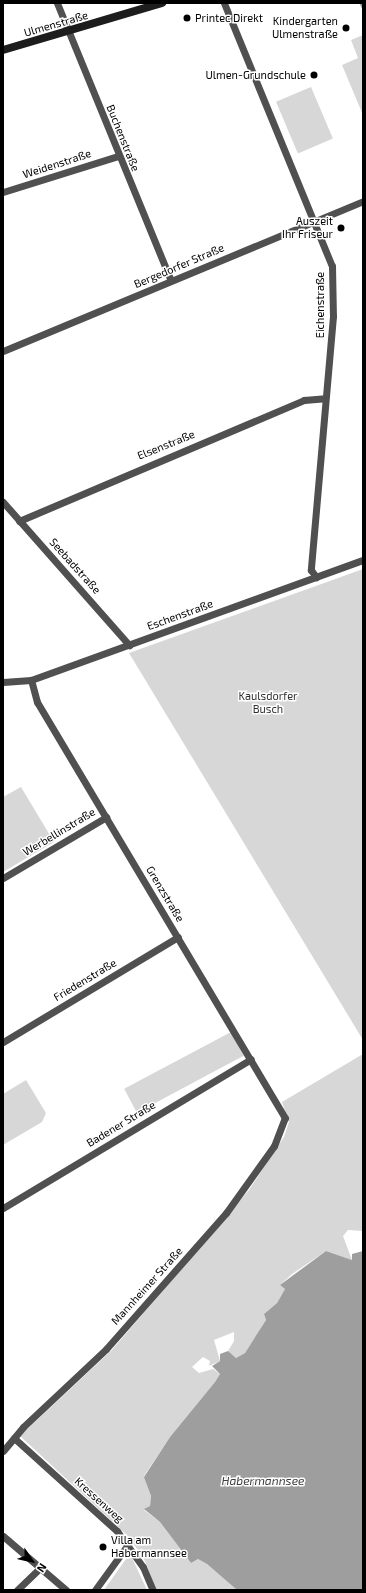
<!DOCTYPE html>
<meta charset="utf-8">
<style>
body{margin:0}
#map{position:relative;width:366px;height:1593px;overflow:hidden;background:#fff;font-family:"Exo 2",sans-serif}
div>[style]{position:absolute}
.green>*{inset:0;background:#d7d7d7;transform-origin:0 0}
.water>*{inset:0;background:#9e9e9e}
.stream>*{height:2.5px;margin:-1.25px;padding:0 1.25px;transform-origin:1.25px;border-radius:1.25px;background:#9e9e9e}
.street>*{height:7px;margin:-3.5px;padding:0 3.5px;transform-origin:3.5px;border-radius:3.5px;background:#505050}
.secondary>*{height:8px;margin:-4px;padding:0 4px;transform-origin:4px;border-radius:4px;background:#1d1d1d}
.dots>*{width:11px;height:11px;translate:-50% -50%;box-sizing:border-box;border:2px solid #fff;border-radius:50%}
span{translate:-50% -50%;white-space:nowrap;text-align:center;line-height:1.15;-webkit-text-stroke:3px #fff;paint-order:stroke}
.poi-label{font-size:11px;color:#000}
.left{translate:0 -50%;text-align:left}
.right{translate:-100% -50%;text-align:right}
.street-label{font-size:11px;color:#000}
.park-label{font-size:11px;color:#2e2e2e}
.water-label{font-size:12px;color:#3f3f3f;font-style:italic}
.frame{position:absolute;inset:0;border:4px solid #000;pointer-events:none}
.north{position:absolute;left:12px;top:1541px;width:40px;height:40px;-webkit-text-stroke:3px #fff;paint-order:stroke;rotate:124deg;font-size:11px;font-weight:700;line-height:16px;text-align:center;color:#000}
.north::after{content:'';display:block;margin:auto;width:14px;height:18px;background:#000;clip-path:polygon(50% 0,100% 100%,50% 72%,0 100%)}
</style>
<div id="map">
<div class="green">
<i style="clip-path:polygon(363px 35px,363px 115px,342px 65px,358px 58px,351px 40px)"></i>
<i style="left:311px;top:87px;width:56px;height:38px;rotate:67deg"></i>
<i style="clip-path:polygon(363px 569px,363px 1040px,129px 653px)"></i>
<i style="clip-path:polygon(21px 787px,54px 842px,3px 872px,3px 797px)"></i>
<i style="left:231px;top:1032px;width:27px;height:121px;rotate:62deg"></i>
<i style="clip-path:polygon(363px 1054px,363px 1231px,348px 1230px,343px 1236px,352px 1260px,326px 1251px,292px 1274px,280px 1285px,285px 1289px,277px 1303px,264px 1314px,266px 1320px,258px 1333px,245px 1353px,236px 1358px,228px 1351px,234px 1341px,234px 1332px,214px 1340px,220px 1361px,209px 1366px,210px 1361px,203px 1357px,192px 1367px,199px 1373px,213px 1369px,220px 1374px,215px 1382px,170px 1437px,144px 1476px,151px 1496px,150px 1506px,144px 1510px,160px 1522px,191px 1563px,198px 1559px,207px 1564px,237px 1590px,156px 1590px,145px 1561px,129px 1537px,20px 1436px,112px 1350px,249px 1190px,284px 1137px,289px 1122px,282px 1102px)"></i>
<i style="clip-path:polygon(26px 1080px,46px 1113px,42px 1122px,3px 1145px,3px 1094px)"></i>
<i style="clip-path:polygon(132px 1558px,147px 1590px,104px 1590px,126px 1559px)"></i>
</div>
<div class="water">
<i style="clip-path:polygon(326px 1251px,352px 1260px,352px 1254px,363px 1251px,363px 1590px,237px 1590px,207px 1564px,198px 1559px,191px 1563px,160px 1522px,144px 1509px,150px 1506px,151px 1496px,144px 1477px,170px 1437px,215px 1382px,220px 1374px,212px 1366px,220px 1361px,220px 1354px,228px 1351px,236px 1358px,245px 1353px,266px 1320px,264px 1314px,277px 1303px,285px 1289px,280px 1285px)"></i>
</div>
<div class="stream">
<i style="left:361px;top:3px;width:4px;rotate:63deg"></i>
</div>
<div class="street">
<i style="left:57px;top:3px;width:300px;rotate:67.7deg"></i>
<i style="left:224px;top:3px;width:284px;rotate:67.7deg"></i>
<i style="left:332px;top:266px;width:50px;rotate:88.9deg"></i>
<i style="left:333px;top:316px;width:255px;rotate:95deg"></i>
<i style="left:311px;top:570px;width:9px;rotate:54deg"></i>
<i style="left:3px;top:192px;width:121px;rotate:-17.4deg"></i>
<i style="left:3px;top:351px;width:390px;rotate:-22.6deg"></i>
<i style="left:3px;top:502px;width:191px;rotate:48.6deg"></i>
<i style="left:19px;top:521px;width:310px;rotate:-23deg"></i>
<i style="left:304px;top:400px;width:21px;rotate:-5deg"></i>
<i style="left:3px;top:682px;width:28px;rotate:-4deg"></i>
<i style="left:31px;top:680px;width:353px;rotate:-19.9deg"></i>
<i style="left:3px;top:878px;width:120px;rotate:-30.6deg"></i>
<i style="left:3px;top:1042px;width:204px;rotate:-31deg"></i>
<i style="left:3px;top:1208px;width:289px;rotate:-31deg"></i>
<i style="left:14px;top:1438px;width:139px;rotate:42.1deg"></i>
<i style="left:117px;top:1531px;width:44px;rotate:54.2deg"></i>
<i style="left:143px;top:1567px;width:25px;rotate:67deg"></i>
<i style="left:3px;top:1451px;width:31px;rotate:-50deg"></i>
<i style="left:23px;top:1427px;width:114px;rotate:-43.2deg"></i>
<i style="left:106px;top:1349px;width:181px;rotate:-48.6deg"></i>
<i style="left:226px;top:1213px;width:82px;rotate:-54.4deg"></i>
<i style="left:274px;top:1146px;width:30px;rotate:-69deg"></i>
<i style="left:285px;top:1118px;width:484px;rotate:-120.8deg"></i>
<i style="left:37px;top:702px;width:23px;rotate:-105deg"></i>
<i style="left:3px;top:1536px;width:83px;rotate:40.6deg"></i>
<i style="left:17px;top:1590px;width:30px;rotate:-44deg"></i>
<i style="left:95px;top:1590px;width:58px;rotate:-54.1deg"></i>
</div>
<div class="secondary">
<i style="left:3px;top:50px;width:166px;rotate:-16.5deg"></i>
</div>
<div class="dots">
<i style="left:187px;top:18px;background:#000"></i>
<i style="left:346px;top:28px;background:#000"></i>
<i style="left:314px;top:75px;background:#000"></i>
<i style="left:341px;top:228px;background:#000"></i>
<i style="left:103px;top:1547px;background:#000"></i>
</div>
<div class="poi-label">
<span class="left" style="left:195px;top:18px">Printec Direkt</span>
<span class="right" style="left:338px;top:28px">Kindergarten<br>Ulmenstraße</span>
<span class="right" style="left:306px;top:75px">Ulmen-Grundschule</span>
<span class="right" style="left:333px;top:228px">Auszeit<br>Ihr Friseur</span>
<span class="left" style="left:111px;top:1547px">Villa am<br>Habermannsee</span>
</div>
<div class="street-label">
<span style="left:56px;top:24px;rotate:-16deg">Ulmenstraße</span>
<span style="left:123px;top:138px;rotate:68deg">Buchenstraße</span>
<span style="left:57px;top:164px;rotate:-18deg">Weidenstraße</span>
<span style="left:179px;top:266px;rotate:-23deg">Bergedorfer Straße</span>
<span style="left:320px;top:305px;rotate:-90deg">Eichenstraße</span>
<span style="left:166px;top:445px;rotate:-22deg">Elsenstraße</span>
<span style="left:75px;top:566px;rotate:48deg">Seebadstraße</span>
<span style="left:180px;top:615px;rotate:-20deg">Eschenstraße</span>
<span style="left:59px;top:832px;rotate:-31deg">Werbellinstraße</span>
<span style="left:165px;top:894px;rotate:59deg">Grenzstraße</span>
<span style="left:85px;top:980px;rotate:-31deg">Friedenstraße</span>
<span style="left:121px;top:1124px;rotate:-31deg">Badener Straße</span>
<span style="left:147px;top:1286px;rotate:-48deg">Mannheimer Straße</span>
<span style="left:99px;top:1500px;rotate:42deg">Kressenweg</span>
</div>
<div class="park-label">
<span style="left:268px;top:703px">Kaulsdorfer<br>Busch</span>
</div>
<div class="water-label">
<span style="left:263px;top:1481px">Habermannsee</span>
</div>
<div class="frame"></div>
<div class="north">N</div>
</div>
